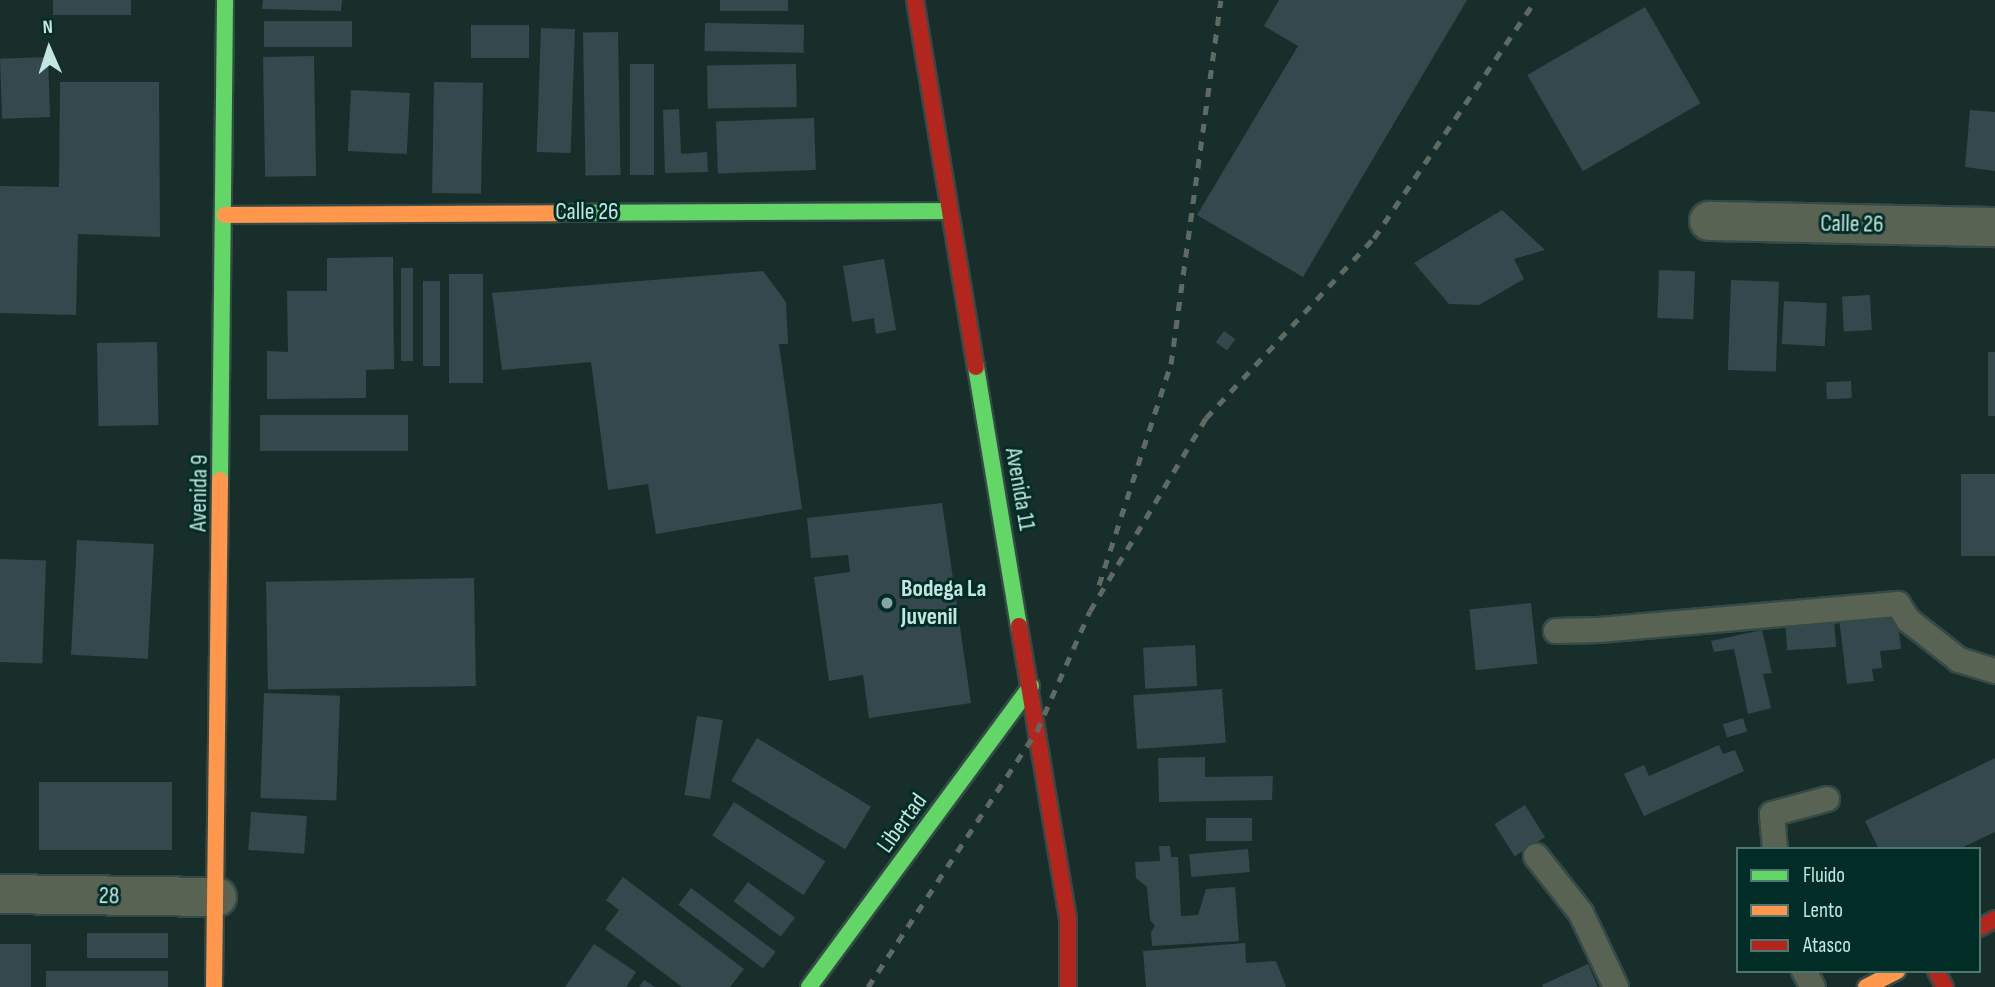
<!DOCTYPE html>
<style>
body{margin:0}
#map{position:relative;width:1995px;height:987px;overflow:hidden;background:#182e2b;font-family:"Sofia Sans Condensed",sans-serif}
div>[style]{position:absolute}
.building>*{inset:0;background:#35484d;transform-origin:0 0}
.roads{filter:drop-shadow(2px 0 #354a46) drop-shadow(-2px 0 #354a46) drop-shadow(0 2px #354a46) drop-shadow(0 -2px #354a46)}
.lane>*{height:24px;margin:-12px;padding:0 12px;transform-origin:12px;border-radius:12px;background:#596354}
.street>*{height:38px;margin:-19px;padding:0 19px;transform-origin:19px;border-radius:19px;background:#596354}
.fast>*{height:16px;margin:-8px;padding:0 8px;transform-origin:8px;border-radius:8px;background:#63d668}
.slow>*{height:16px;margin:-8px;padding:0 8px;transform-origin:8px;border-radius:8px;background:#ff974d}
.jam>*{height:16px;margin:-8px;padding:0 8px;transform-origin:8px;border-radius:8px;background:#b3261e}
.rail>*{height:5px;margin-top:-2.5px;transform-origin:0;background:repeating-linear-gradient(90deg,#5f6b62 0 9px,transparent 0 18px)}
.dots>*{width:19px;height:19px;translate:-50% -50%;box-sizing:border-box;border:4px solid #022d27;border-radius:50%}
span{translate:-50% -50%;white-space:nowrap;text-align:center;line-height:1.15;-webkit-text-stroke:6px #022d27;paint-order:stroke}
.street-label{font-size:24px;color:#c3e7e0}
.poi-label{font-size:24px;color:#c3e7e0;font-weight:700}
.left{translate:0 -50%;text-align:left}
.legend{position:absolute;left:1736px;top:847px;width:245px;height:126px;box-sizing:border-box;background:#022d27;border:2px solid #4f7771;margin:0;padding:9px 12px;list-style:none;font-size:21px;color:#c3e7e0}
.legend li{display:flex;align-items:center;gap:14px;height:35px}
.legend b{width:35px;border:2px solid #4f7771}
.north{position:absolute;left:14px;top:14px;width:70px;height:70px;-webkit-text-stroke:5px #022d27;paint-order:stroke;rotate:357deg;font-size:19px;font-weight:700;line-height:28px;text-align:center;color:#c3e7e0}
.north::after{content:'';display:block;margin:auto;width:24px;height:32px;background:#c3e7e0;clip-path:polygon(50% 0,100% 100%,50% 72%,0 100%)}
</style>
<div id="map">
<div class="building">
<i style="left:53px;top:0;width:78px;height:15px"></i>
<i style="clip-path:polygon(263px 0,342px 0,341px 11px,262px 9px)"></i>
<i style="left:720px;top:0;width:68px;height:11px"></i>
<i style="clip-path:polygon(1279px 0,1467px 0,1303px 277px,1197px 215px,1298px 46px,1264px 26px)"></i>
<i style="left:1645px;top:7px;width:111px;height:136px;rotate:60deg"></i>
<i style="left:264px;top:21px;width:88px;height:26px"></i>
<i style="left:705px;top:23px;width:99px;height:28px;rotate:1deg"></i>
<i style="left:471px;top:25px;width:58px;height:33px"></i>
<i style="left:541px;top:28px;width:34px;height:124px;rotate:2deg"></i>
<i style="left:618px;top:32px;width:143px;height:35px;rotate:89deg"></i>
<i style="left:314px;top:56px;width:120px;height:51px;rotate:89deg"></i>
<i style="left:48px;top:57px;width:60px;height:48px;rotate:88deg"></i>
<i style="left:630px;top:64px;width:24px;height:111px"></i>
<i style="left:796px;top:64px;width:43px;height:89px;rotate:89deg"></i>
<i style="clip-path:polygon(60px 82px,159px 82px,160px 237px,78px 234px,76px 315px,0 313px,0 186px,59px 187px)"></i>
<i style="left:434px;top:82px;width:49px;height:111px;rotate:1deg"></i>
<i style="left:351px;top:90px;width:59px;height:61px;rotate:3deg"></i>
<i style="clip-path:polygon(679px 109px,681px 154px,707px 152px,708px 172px,665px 173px,663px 110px)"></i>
<i style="clip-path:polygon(1970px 110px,1995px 112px,1995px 171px,1965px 167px)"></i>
<i style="left:814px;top:118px;width:52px;height:98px;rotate:88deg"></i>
<i style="clip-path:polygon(1502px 210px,1545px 250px,1514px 259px,1524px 279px,1479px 305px,1449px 304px,1414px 263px)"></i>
<i style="clip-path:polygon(393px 257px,394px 369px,366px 370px,366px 398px,267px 399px,267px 351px,288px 352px,287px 291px,327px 291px,327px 258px)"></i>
<i style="clip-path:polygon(884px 259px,896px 330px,876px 334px,874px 318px,852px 322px,843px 266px)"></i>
<i style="left:401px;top:268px;width:12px;height:93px"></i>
<i style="left:1659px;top:270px;width:36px;height:48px;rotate:2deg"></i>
<i style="clip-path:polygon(763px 271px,786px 302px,788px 344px,779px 344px,802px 509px,656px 534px,648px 484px,608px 490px,591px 362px,502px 370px,492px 293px)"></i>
<i style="left:449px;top:274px;width:34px;height:109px"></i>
<i style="left:1731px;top:280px;width:48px;height:90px;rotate:2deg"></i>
<i style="left:423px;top:281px;width:17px;height:85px"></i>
<i style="left:1870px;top:295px;width:35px;height:28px;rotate:87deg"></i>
<i style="left:1784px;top:301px;width:43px;height:43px;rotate:3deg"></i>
<i style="left:1224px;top:331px;width:14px;height:14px;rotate:36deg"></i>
<i style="left:157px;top:342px;width:83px;height:60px;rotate:89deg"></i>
<i style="left:1988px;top:352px;width:7px;height:64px"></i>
<i style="left:1851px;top:381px;width:17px;height:25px;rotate:87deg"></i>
<i style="left:408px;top:415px;width:36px;height:148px;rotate:90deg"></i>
<i style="left:1961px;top:474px;width:34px;height:82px"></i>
<i style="clip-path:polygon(942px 503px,971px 703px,869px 718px,863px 675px,829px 681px,814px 577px,850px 572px,848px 555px,811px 558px,807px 518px)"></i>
<i style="left:77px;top:540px;width:77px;height:115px;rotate:3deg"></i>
<i style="left:0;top:559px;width:46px;height:103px;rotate:2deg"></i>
<i style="left:474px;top:578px;width:108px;height:208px;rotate:89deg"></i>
<i style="left:1531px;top:603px;width:61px;height:62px;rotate:84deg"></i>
<i style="clip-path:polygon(1897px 611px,1901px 649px,1880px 651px,1882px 668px,1872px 669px,1874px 681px,1847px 684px,1839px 618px)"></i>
<i style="left:1834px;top:617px;width:30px;height:49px;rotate:86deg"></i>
<i style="clip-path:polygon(1762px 630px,1772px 673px,1763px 674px,1771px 708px,1748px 714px,1734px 649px,1714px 652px,1711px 641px)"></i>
<i style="left:1195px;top:645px;width:41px;height:52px;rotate:87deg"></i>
<i style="left:1222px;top:689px;width:54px;height:89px;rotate:86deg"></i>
<i style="left:264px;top:693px;width:76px;height:105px;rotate:2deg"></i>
<i style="left:697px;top:716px;width:26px;height:80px;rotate:9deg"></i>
<i style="left:1743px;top:718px;width:14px;height:21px;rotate:73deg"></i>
<i style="left:757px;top:738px;width:133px;height:50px;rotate:31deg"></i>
<i style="clip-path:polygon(1719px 745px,1723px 754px,1735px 750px,1744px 771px,1644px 816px,1624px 774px,1644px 765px,1649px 776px)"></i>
<i style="clip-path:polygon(1205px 757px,1205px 777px,1273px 776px,1272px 800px,1159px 802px,1158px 758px)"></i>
<i style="clip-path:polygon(1995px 758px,1995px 832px,1959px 849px,1879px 849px,1865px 821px)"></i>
<i style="left:39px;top:782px;width:133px;height:68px"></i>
<i style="left:734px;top:802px;width:109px;height:40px;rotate:33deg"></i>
<i style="left:1525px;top:805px;width:38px;height:36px;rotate:58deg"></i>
<i style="left:251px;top:812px;width:56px;height:38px;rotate:4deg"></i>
<i style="left:1252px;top:818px;width:23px;height:46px;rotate:90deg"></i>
<i style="clip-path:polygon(1159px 846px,1170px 846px,1171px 857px,1178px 857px,1181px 916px,1198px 915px,1206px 889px,1235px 887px,1239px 941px,1152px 946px,1151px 932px,1155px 926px,1150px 920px,1147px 887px,1136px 878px,1135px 862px,1160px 861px)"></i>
<i style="left:1248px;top:849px;width:23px;height:59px;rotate:85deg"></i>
<i style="clip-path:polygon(623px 877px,744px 969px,730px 987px,682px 987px,605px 929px,619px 910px,606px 900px)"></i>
<i style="left:748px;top:882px;width:59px;height:24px;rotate:37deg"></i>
<i style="left:691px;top:888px;width:106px;height:21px;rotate:37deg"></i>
<i style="left:87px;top:933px;width:81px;height:25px"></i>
<i style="clip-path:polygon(1245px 943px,1246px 963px,1276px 961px,1286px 987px,1146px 987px,1143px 951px)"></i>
<i style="left:0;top:944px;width:31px;height:43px"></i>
<i style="clip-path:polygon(594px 944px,636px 972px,626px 987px,565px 987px)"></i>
<i style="clip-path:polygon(1588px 964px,1598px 987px,1543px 987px,1542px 985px)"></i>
<i style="left:168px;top:971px;width:16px;height:122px;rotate:90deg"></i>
<i style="clip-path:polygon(644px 980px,655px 987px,639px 987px)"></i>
</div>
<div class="roads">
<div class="lane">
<i style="left:1556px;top:631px;width:43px;rotate:-1.3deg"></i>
<i style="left:1599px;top:630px;width:300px;rotate:-5deg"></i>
<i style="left:1898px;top:604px;width:19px;rotate:58deg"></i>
<i style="left:1908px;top:620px;width:65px;rotate:38.1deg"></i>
<i style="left:1959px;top:660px;width:38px;rotate:17deg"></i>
<i style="left:1775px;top:849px;width:35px;rotate:-95deg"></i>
<i style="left:1772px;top:814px;width:57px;rotate:-15.3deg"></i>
<i style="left:1536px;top:856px;width:73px;rotate:51.7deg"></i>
<i style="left:1581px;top:913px;width:82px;rotate:64.7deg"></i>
<i style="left:1804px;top:971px;width:18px;rotate:61deg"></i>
</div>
<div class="street">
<i style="left:1709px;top:221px;width:286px;rotate:1.2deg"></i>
<i style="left:0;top:894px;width:217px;rotate:0.8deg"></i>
</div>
<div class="fast">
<i style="left:557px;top:213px;width:391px;rotate:-0.3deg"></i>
<i style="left:976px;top:367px;width:263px;rotate:80.6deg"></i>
<i style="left:220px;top:480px;width:480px;rotate:-89.4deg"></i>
<i style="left:809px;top:987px;width:374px;rotate:-53.6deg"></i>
</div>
<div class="slow">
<i style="left:225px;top:215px;width:332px;rotate:-0.3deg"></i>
<i style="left:214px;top:987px;width:507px;rotate:-89.32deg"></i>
<i style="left:1866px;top:987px;width:35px;rotate:-27deg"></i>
</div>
<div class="jam">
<i style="left:915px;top:0;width:372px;rotate:80.6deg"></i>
<i style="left:1019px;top:626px;width:297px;rotate:80.5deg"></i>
<i style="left:1068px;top:919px;width:68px;rotate:90deg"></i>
<i style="left:1979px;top:928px;width:18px;rotate:-29deg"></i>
<i style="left:1936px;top:971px;width:18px;rotate:61deg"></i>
</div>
</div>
<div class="rail">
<i style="left:1099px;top:585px;width:232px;rotate:-72deg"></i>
<i style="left:1171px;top:364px;width:367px;rotate:-82.2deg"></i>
<i style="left:868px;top:987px;width:307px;rotate:-56.6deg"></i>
<i style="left:1037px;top:731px;width:131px;rotate:-66.2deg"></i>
<i style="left:1090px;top:611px;width:225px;rotate:-59deg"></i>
<i style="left:1206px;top:418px;width:246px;rotate:-47deg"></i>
<i style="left:1374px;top:238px;width:288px;rotate:-55.8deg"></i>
</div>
<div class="dots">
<i style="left:887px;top:603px;background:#87a6a1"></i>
</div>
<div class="street-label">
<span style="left:587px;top:212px">Calle 26</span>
<span style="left:1852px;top:224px;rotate:1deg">Calle 26</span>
<span style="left:1020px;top:489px;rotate:80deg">Avenida 11</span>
<span style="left:199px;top:493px;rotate:-89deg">Avenida 9</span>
<span style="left:902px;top:823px;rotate:-54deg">Libertad</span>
<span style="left:109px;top:896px;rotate:1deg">28</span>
</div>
<div class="poi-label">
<span class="left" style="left:901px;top:603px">Bodega La<br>Juvenil</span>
</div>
<ul class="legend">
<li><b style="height:9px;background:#63d668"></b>Fluido</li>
<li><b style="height:9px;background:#ff974d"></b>Lento</li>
<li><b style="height:9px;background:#b3261e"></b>Atasco</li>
</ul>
<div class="north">N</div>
</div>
